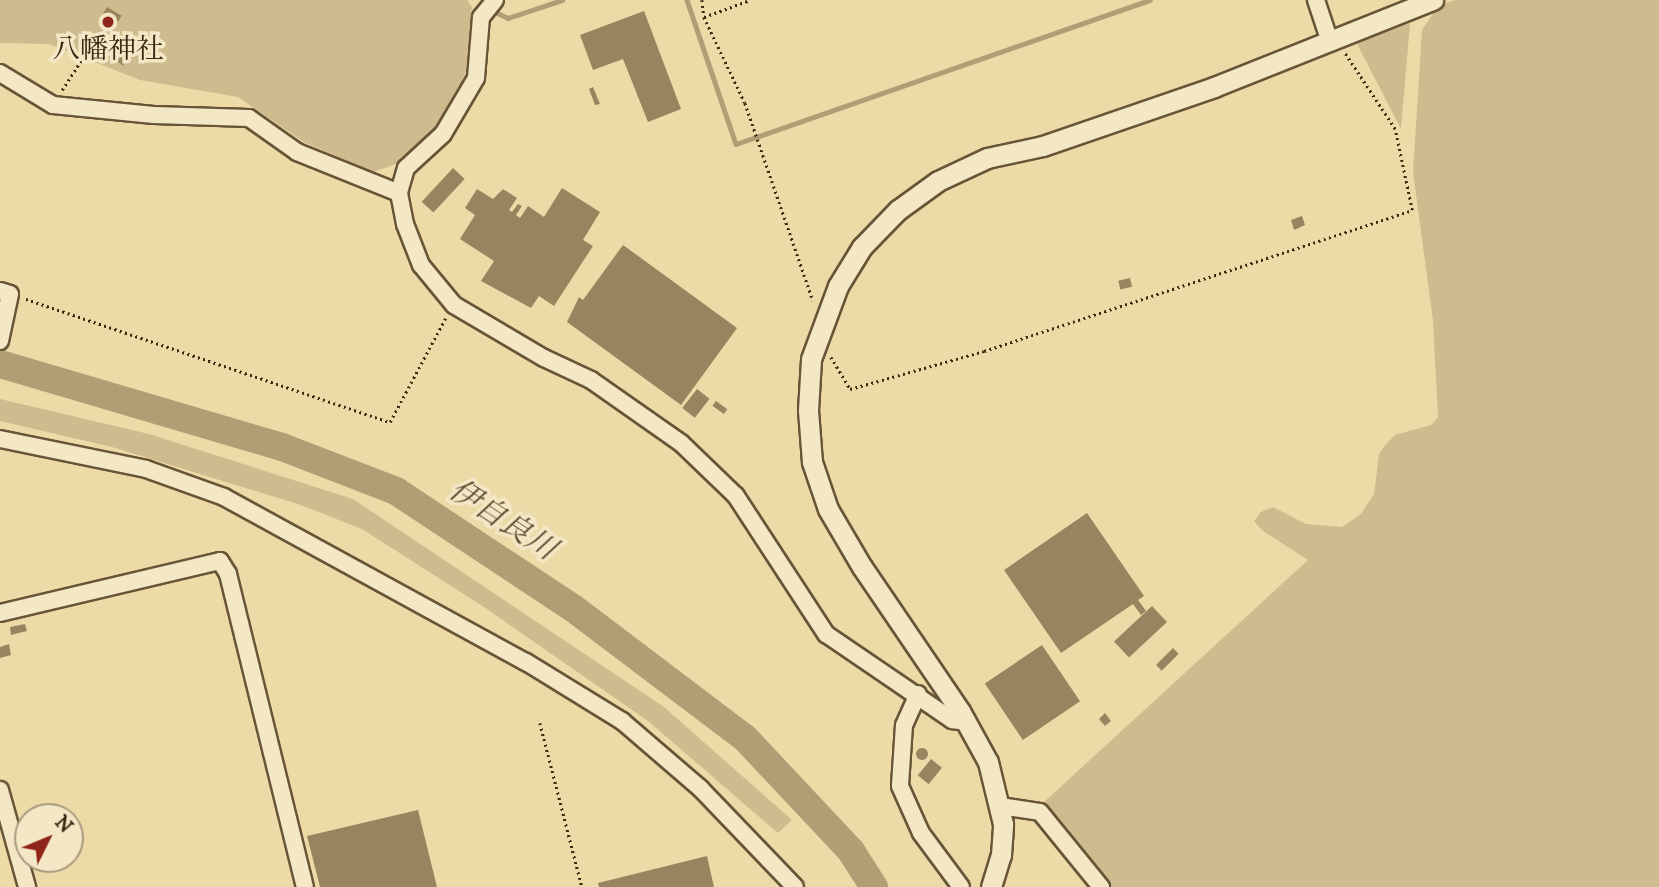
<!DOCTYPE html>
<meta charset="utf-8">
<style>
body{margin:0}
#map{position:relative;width:1659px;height:887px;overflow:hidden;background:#ecdaa7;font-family:"IM FELL DW Pica","Noto Serif JP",serif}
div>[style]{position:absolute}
.green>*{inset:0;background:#cebc8e}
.stream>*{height:4.5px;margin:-2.25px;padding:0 2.25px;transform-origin:2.25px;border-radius:2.25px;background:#b09e74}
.river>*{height:28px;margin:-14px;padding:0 14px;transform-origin:14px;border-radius:14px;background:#b09e74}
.building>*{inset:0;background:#98855f;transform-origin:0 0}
.round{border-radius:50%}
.path>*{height:2.5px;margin-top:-1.25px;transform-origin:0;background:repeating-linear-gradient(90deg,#3c2912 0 2px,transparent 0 5.5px)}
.roads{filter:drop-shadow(2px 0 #685537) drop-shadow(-2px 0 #685537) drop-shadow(0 2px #685537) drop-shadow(0 -2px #685537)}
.minor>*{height:16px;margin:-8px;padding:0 8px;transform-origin:8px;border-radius:8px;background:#f3e7c6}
.tertiary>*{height:19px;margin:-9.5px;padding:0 9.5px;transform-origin:9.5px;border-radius:9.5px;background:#f3e7c6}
.dots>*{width:19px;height:19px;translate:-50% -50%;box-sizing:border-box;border:4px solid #f3e7c6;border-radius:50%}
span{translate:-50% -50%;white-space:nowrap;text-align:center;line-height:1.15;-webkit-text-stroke:7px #f3e7c6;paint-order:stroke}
.poi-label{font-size:28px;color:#3c2912}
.water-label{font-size:30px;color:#5f4c2f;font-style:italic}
.north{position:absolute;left:14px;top:803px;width:70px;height:70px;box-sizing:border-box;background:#f3e7c6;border:2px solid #aa9b7e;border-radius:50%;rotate:47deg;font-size:19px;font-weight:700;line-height:28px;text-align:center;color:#3c2912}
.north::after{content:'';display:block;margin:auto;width:24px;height:32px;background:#8f2418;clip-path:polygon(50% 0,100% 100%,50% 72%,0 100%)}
</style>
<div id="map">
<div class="green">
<i style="clip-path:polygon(0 0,467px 0,472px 7px,467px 69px,442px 126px,396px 164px,373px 172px,304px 142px,238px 97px,140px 80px,49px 44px,0 43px)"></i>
<i style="clip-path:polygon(1456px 0,1659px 0,1659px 887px,1105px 887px,1044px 802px,1308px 560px,1263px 531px,1254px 521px,1261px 512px,1273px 507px,1306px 524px,1342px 527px,1361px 514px,1374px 494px,1379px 454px,1386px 444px,1395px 435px,1431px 425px,1438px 417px,1433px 321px,1413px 172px,1422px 30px,1439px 5px)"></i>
<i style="clip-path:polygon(1410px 23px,1401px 129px,1356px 42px)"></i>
<i style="clip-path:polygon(0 399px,149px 434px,353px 499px,664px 707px,792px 820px,778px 833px,648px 721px,484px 607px,362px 529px,298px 504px,112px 447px,0 421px)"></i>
</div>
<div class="stream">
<i style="left:687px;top:0;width:152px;rotate:71.2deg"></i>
<i style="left:736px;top:144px;width:438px;rotate:-19.2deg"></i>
<i style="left:491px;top:10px;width:19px;rotate:25deg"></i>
<i style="left:508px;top:18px;width:57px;rotate:-18.4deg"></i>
</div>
<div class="river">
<i style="left:0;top:364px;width:294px;rotate:16.4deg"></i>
<i style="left:282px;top:447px;width:122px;rotate:21.1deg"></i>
<i style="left:396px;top:491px;width:212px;rotate:33.5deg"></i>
<i style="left:573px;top:608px;width:216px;rotate:37.1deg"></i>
<i style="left:745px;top:738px;width:155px;rotate:46.8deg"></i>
<i style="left:851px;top:851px;width:43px;rotate:57.4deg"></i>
</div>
<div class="building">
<i style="left:107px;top:7px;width:17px;height:15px;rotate:31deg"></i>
<i style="clip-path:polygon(644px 11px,681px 109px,648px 122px,623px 59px,593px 70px,580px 35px)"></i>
<i style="left:122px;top:50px;width:10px;height:12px;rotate:37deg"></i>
<i style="clip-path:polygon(593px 87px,600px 104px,595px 105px,589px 89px)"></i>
<i style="left:453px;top:168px;width:16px;height:46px;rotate:43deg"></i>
<i style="clip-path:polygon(562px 188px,600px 212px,583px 240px,593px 246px,554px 306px,539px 296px,531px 308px,481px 281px,494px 261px,460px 239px,475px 215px,465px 208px,477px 189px,493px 199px,503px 189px,517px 198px,509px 210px,512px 212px,518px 204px,522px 206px,516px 215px,520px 218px,528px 206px,544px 217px)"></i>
<i style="clip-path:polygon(1302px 216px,1305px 225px,1294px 230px,1291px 220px)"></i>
<i style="clip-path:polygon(623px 245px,737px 328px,681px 405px,567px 322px,579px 297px,583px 300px)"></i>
<i style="left:1130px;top:278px;width:9px;height:12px;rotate:77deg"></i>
<i style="left:697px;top:389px;width:16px;height:24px;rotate:38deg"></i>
<i style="left:716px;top:401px;width:14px;height:6px;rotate:36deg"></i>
<i style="clip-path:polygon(1087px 513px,1144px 596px,1138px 600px,1146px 611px,1141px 615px,1133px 604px,1061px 653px,1004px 570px)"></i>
<i style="left:1152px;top:606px;width:22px;height:52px;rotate:47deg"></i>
<i style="clip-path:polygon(25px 624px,27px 631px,11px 635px,10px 627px)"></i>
<i style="clip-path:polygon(9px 644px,11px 655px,0 658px,0 647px)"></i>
<i style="left:1042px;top:645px;width:68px;height:69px;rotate:56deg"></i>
<i style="left:1173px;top:648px;width:8px;height:24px;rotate:45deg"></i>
<i style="clip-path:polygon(1105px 713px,1111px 721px,1105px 726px,1099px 719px)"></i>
<i class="round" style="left:916px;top:748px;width:12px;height:12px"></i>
<i style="left:931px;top:759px;width:14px;height:21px;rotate:39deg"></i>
<i style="clip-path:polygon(418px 810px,437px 887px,320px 887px,307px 836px)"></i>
<i style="clip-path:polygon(707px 856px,714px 887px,599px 887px,598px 883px)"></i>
</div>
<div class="path">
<i style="left:702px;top:0;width:17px;rotate:83deg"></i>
<i style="left:704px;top:17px;width:95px;rotate:64.5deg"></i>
<i style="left:745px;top:103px;width:209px;rotate:71deg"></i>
<i style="left:704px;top:17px;width:49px;rotate:-20.3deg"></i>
<i style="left:62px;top:90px;width:68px;rotate:-57deg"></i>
<i style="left:26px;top:299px;width:384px;rotate:18.7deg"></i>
<i style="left:390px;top:422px;width:119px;rotate:-61.9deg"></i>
<i style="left:831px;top:357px;width:37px;rotate:59deg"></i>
<i style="left:850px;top:389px;width:139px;rotate:-15.8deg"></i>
<i style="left:984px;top:351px;width:451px;rotate:-18.2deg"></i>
<i style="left:1412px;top:210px;width:83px;rotate:-101.9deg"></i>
<i style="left:1395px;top:129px;width:92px;rotate:-123.5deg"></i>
<i style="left:540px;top:723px;width:169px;rotate:75.6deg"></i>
</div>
<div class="roads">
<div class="minor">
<i style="left:495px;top:0;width:22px;rotate:129deg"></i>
<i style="left:481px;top:17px;width:61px;rotate:94.7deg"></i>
<i style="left:476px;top:78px;width:65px;rotate:120.5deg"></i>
<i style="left:443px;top:134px;width:50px;rotate:137.4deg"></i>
<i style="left:406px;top:168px;width:26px;rotate:106deg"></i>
<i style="left:399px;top:193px;width:32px;rotate:79deg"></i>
<i style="left:405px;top:224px;width:44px;rotate:68.7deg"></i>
<i style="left:421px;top:265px;width:52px;rotate:50.5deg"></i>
<i style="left:454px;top:305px;width:104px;rotate:30.5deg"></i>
<i style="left:544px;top:358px;width:52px;rotate:25.1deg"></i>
<i style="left:591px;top:380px;width:110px;rotate:35deg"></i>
<i style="left:681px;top:443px;width:76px;rotate:43.9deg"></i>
<i style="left:736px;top:496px;width:165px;rotate:56.9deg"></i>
<i style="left:826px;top:634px;width:153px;rotate:34.3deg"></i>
<i style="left:952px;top:720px;width:14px;rotate:8deg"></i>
<i style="left:1316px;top:0;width:41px;rotate:71.6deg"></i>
<i style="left:0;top:73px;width:62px;rotate:31.1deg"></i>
<i style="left:53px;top:105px;width:101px;rotate:5.7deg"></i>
<i style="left:154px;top:115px;width:95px;rotate:1.8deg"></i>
<i style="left:249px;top:118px;width:59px;rotate:35.3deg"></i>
<i style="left:297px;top:152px;width:110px;rotate:21.9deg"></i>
<i style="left:0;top:291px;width:10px;rotate:17deg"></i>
<i style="left:10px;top:294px;width:48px;rotate:102deg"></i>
<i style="left:0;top:439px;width:149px;rotate:11.6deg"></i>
<i style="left:146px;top:469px;width:83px;rotate:19.7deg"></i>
<i style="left:224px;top:497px;width:344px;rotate:28.7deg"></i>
<i style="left:526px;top:662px;width:113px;rotate:31.6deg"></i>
<i style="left:622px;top:721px;width:103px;rotate:40.7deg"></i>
<i style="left:700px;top:788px;width:137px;rotate:46.2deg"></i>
<i style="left:0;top:613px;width:226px;rotate:-13.3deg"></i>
<i style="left:220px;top:561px;width:15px;rotate:58deg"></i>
<i style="left:228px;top:574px;width:322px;rotate:76.2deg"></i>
<i style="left:918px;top:694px;width:34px;rotate:114deg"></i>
<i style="left:904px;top:725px;width:61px;rotate:93.8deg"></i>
<i style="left:900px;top:786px;width:51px;rotate:65.9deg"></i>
<i style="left:921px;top:833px;width:67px;rotate:53.5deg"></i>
<i style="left:0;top:790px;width:101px;rotate:74.4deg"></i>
<i style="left:1000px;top:806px;width:40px;rotate:8.5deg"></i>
<i style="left:1040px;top:812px;width:97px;rotate:50.9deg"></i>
</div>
<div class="tertiary">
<i style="left:991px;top:887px;width:34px;rotate:-73deg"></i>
<i style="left:1001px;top:855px;width:31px;rotate:-86deg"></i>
<i style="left:1003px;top:824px;width:64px;rotate:-103.6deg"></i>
<i style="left:988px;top:762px;width:58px;rotate:-118.8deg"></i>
<i style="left:960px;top:711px;width:174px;rotate:-124.2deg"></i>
<i style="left:862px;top:567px;width:67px;rotate:-120.4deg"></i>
<i style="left:828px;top:509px;width:50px;rotate:-108.8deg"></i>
<i style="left:812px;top:462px;width:52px;rotate:-94.4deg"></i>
<i style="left:808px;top:410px;width:51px;rotate:-86.6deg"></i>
<i style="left:811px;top:359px;width:78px;rotate:-69.7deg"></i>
<i style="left:838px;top:286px;width:46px;rotate:-58.4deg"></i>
<i style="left:862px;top:247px;width:52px;rotate:-45.8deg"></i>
<i style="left:898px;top:210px;width:49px;rotate:-35.9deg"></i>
<i style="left:938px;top:181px;width:54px;rotate:-25.1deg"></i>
<i style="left:987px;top:158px;width:57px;rotate:-12.1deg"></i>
<i style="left:1043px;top:146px;width:181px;rotate:-19deg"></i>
<i style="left:1214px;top:87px;width:236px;rotate:-21.7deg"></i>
</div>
</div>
<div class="dots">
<i style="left:108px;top:22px;background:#8f2418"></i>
</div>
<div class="poi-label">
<span style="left:108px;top:50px">八幡神社</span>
</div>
<div class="water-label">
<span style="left:502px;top:521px;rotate:33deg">伊自良川</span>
</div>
<div class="north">N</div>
</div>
